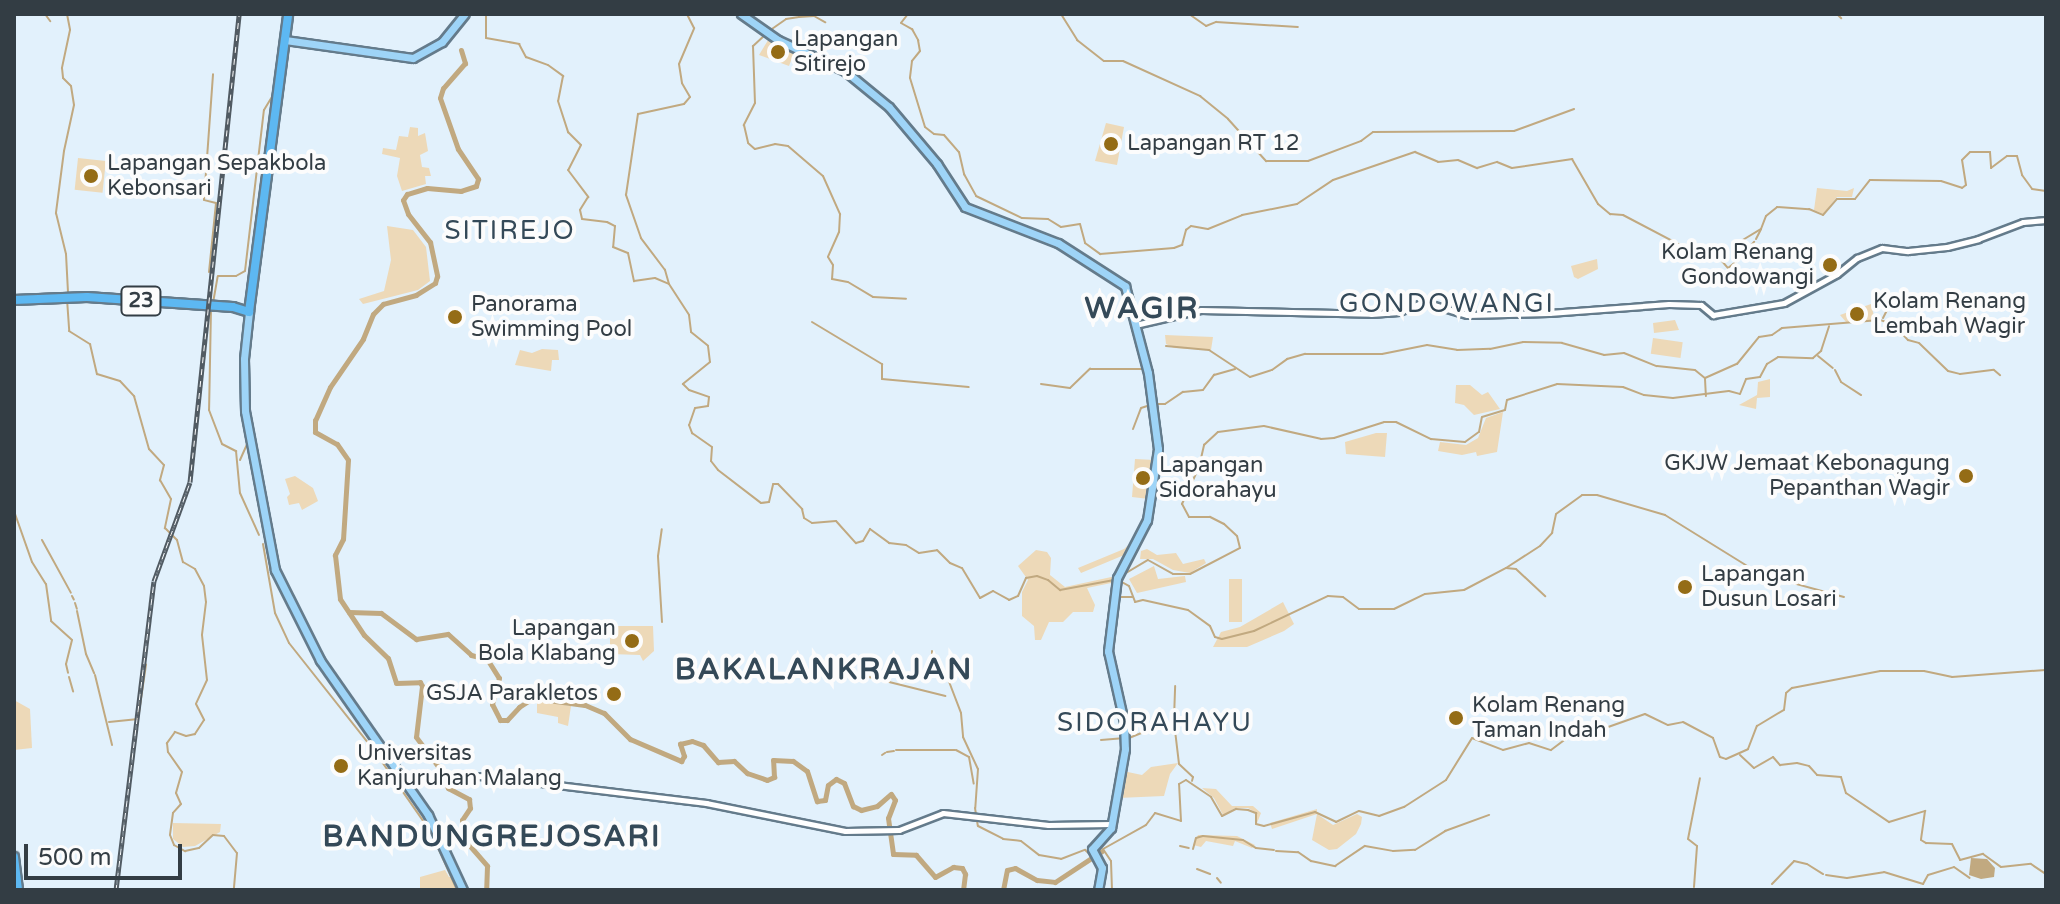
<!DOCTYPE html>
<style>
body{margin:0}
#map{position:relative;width:2060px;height:904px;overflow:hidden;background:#e2f1fc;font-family:"Varela Round",sans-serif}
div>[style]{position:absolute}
.green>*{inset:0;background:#edd9b8;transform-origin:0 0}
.water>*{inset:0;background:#c1a980}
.stream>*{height:2px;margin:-1px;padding:0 1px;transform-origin:1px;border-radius:1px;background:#c1a980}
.river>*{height:5px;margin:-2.5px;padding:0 2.5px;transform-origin:2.5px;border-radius:2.5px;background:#c1a980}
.roads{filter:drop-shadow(2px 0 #647b8b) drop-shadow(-2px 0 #647b8b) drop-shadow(0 2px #647b8b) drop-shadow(0 -2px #647b8b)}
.minor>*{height:5px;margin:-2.5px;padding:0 2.5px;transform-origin:2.5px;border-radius:2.5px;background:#fff}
.major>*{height:7px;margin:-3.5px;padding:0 3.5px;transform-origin:3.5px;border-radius:3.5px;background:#9ed4f7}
.highway>*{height:8px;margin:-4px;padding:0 4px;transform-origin:4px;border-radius:4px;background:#5db8f2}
.rail>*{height:5px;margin-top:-2.5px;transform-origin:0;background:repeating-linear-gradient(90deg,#fcfcfc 0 6px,#515b63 0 12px);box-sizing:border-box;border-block:2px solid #515b63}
.dots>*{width:22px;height:22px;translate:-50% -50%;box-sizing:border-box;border:4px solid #fcfcfc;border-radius:50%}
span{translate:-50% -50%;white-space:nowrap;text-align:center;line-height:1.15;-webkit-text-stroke:8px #fcfcfc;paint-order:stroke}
.shield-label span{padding:2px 6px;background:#fcfcfc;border:2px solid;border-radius:6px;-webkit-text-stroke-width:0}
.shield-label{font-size:20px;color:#333d44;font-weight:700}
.poi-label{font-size:22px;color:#333d44}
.left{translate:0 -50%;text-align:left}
.right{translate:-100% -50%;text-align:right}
.quarter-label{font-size:26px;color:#344958;letter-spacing:2px}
.district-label{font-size:30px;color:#344958;font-weight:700;letter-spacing:2px}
.frame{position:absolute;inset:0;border:16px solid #333d44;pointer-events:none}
.scale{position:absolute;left:24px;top:844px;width:158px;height:36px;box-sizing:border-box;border:4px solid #333d44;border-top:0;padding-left:10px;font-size:24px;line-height:28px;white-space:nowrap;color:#333d44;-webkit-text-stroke:6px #fcfcfc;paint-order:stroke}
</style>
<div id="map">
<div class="green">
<i style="clip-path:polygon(770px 37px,795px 50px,789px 66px,759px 55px)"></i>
<i style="clip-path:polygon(1106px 123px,1124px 127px,1117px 165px,1095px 161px)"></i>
<i style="clip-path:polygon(410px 127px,418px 128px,418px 136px,425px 133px,428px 151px,420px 155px,422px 167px,429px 168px,431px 176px,425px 176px,426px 184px,402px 191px,397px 176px,400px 158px,382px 154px,383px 148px,396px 150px,399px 136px,408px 137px)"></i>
<i style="left:78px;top:158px;width:28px;height:32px;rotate:6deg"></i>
<i style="clip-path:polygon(1817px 188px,1847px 191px,1854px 188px,1852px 197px,1837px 197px,1823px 214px,1814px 210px)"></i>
<i style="clip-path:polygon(387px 226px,413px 230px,426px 247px,430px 281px,418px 290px,363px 304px,359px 299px,384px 291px,391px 260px)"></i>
<i style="clip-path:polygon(1597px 259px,1598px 269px,1578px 279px,1574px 277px,1571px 266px)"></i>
<i style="clip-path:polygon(1871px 304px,1875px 320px,1846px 322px,1840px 315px)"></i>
<i style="clip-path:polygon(1675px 320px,1679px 330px,1654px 333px,1653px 323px)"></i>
<i style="clip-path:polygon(1165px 335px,1213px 337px,1211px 350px,1174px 348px,1166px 344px)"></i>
<i style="left:1653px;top:338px;width:30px;height:16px;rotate:8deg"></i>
<i style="clip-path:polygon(542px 349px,558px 350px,559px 360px,552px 360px,551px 371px,515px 365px,520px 350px,532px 353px)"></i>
<i style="clip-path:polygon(1770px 379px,1770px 397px,1757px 398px,1756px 409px,1739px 405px,1757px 395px,1758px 382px)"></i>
<i style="clip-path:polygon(1456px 385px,1470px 385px,1482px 395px,1488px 392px,1500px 409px,1474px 415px,1464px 405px,1455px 403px)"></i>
<i style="clip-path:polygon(1503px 412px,1497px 452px,1477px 456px,1476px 452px,1462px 455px,1438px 451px,1440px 442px,1466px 445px,1478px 438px,1486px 418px)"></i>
<i style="clip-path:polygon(1376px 433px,1387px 433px,1385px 457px,1346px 454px,1345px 442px)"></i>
<i style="clip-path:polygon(1135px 459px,1155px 460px,1149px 499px,1132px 497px)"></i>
<i style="clip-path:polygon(295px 476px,313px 488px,318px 501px,302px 510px,299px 503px,289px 505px,287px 497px,290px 494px,285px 479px)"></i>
<i style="clip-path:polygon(1813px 485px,1817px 486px,1843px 486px,1828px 498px,1811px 494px)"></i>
<i style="clip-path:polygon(1140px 534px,1129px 553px,1081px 573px,1078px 568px,1124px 549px)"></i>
<i style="clip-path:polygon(1147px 549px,1157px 555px,1176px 553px,1183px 564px,1204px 559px,1206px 563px,1190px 573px,1173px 570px,1153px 559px,1140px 559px,1141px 551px)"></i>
<i style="clip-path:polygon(1036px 550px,1047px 552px,1051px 558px,1050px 575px,1065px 587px,1116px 576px,1116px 582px,1087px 588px,1095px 605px,1093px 612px,1073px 612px,1063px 622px,1049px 622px,1041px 640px,1035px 640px,1034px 626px,1022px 616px,1022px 592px,1028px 580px,1018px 566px)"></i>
<i style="clip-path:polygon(1154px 566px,1158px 579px,1185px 576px,1186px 582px,1137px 593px,1129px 579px)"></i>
<i style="left:1242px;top:579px;width:43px;height:13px;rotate:90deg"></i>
<i style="clip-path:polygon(1283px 602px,1294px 624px,1284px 631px,1247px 647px,1213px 647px,1221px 632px,1240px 627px)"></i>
<i style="clip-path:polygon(610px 626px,653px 626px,654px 651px,643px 661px,640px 655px,610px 654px)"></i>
<i style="clip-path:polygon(14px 700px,30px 709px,32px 748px,14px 750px)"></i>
<i style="clip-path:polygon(537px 701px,571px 706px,568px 726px,558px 723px,558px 717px,537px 713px)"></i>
<i style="clip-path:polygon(1178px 763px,1170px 774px,1164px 796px,1118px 798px,1123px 771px,1142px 775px,1151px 767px)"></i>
<i style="clip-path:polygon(1202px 788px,1216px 789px,1232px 806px,1253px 806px,1261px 813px,1257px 823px,1257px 813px,1248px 808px,1235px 808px,1223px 815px,1214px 798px)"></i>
<i style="clip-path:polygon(1317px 809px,1317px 814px,1333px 825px,1357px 814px,1362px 817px,1361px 824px,1356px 834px,1337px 849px,1329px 850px,1312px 840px,1317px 814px,1272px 829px,1270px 823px)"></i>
<i style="clip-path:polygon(173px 823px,221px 824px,220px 832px,195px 846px,183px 847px,173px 839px)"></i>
<i style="clip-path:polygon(1198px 835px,1237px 836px,1255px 845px,1252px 848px,1235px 841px,1233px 846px,1206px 841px,1201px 847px,1193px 845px)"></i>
<i style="clip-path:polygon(445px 870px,449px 877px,453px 876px,459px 890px,420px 890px,420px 877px)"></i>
</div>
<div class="water">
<i style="clip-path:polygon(1971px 858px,1987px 859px,1995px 868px,1994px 877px,1981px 879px,1969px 875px)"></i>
</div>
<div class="stream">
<i style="left:45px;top:14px;width:9px;rotate:54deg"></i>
<i style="left:67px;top:14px;width:16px;rotate:79deg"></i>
<i style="left:70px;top:30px;width:39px;rotate:102deg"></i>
<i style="left:62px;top:68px;width:10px;rotate:84deg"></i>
<i style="left:63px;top:78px;width:11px;rotate:45deg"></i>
<i style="left:71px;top:86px;width:19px;rotate:81deg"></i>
<i style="left:74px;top:105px;width:47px;rotate:102.3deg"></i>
<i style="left:64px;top:151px;width:63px;rotate:97.4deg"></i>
<i style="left:56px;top:213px;width:42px;rotate:76.3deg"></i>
<i style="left:66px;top:254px;width:39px;rotate:87deg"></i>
<i style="left:486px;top:14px;width:24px;rotate:90deg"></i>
<i style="left:486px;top:38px;width:34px;rotate:10deg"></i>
<i style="left:519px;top:44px;width:15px;rotate:62deg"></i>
<i style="left:526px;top:57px;width:23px;rotate:20deg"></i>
<i style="left:548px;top:65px;width:19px;rotate:36deg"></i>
<i style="left:563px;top:76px;width:25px;rotate:101deg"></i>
<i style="left:558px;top:101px;width:33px;rotate:72deg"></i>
<i style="left:568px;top:132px;width:18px;rotate:45deg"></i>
<i style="left:581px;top:145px;width:28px;rotate:117deg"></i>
<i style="left:568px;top:170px;width:34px;rotate:53deg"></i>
<i style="left:588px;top:197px;width:15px;rotate:122deg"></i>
<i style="left:580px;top:210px;width:9px;rotate:77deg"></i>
<i style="left:582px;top:219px;width:25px;rotate:7deg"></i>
<i style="left:607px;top:222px;width:9px;rotate:27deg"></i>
<i style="left:615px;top:226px;width:21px;rotate:95deg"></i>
<i style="left:613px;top:247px;width:16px;rotate:22deg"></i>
<i style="left:628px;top:253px;width:29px;rotate:78deg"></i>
<i style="left:634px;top:281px;width:21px;rotate:-8deg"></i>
<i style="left:655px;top:278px;width:15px;rotate:23deg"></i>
<i style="left:669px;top:284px;width:37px;rotate:57deg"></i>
<i style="left:689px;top:315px;width:17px;rotate:83deg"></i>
<i style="left:691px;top:332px;width:22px;rotate:39deg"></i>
<i style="left:708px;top:346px;width:16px;rotate:83deg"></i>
<i style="left:710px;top:362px;width:35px;rotate:141deg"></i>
<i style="left:683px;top:384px;width:8px;rotate:45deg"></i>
<i style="left:689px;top:390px;width:21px;rotate:19deg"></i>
<i style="left:709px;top:397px;width:9px;rotate:96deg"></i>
<i style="left:708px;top:406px;width:13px;rotate:171deg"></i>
<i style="left:695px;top:408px;width:18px;rotate:109deg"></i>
<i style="left:689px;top:425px;width:9px;rotate:69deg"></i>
<i style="left:692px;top:433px;width:24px;rotate:35deg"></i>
<i style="left:712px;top:447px;width:14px;rotate:94deg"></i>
<i style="left:711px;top:461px;width:11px;rotate:52deg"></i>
<i style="left:718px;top:470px;width:54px;rotate:37.5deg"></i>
<i style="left:761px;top:503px;width:8px;rotate:-7deg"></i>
<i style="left:769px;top:502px;width:18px;rotate:-77deg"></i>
<i style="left:773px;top:484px;width:5px"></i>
<i style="left:778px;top:484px;width:35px;rotate:46deg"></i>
<i style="left:802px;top:509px;width:9px;rotate:77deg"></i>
<i style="left:804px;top:518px;width:9px;rotate:32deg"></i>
<i style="left:812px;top:523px;width:24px;rotate:-5deg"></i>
<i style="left:836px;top:521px;width:30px;rotate:48deg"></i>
<i style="left:856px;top:543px;width:7px;rotate:-16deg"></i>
<i style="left:863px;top:541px;width:14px;rotate:-60deg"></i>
<i style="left:870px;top:529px;width:24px;rotate:36deg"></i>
<i style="left:889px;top:543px;width:17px;rotate:7deg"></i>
<i style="left:906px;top:545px;width:15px;rotate:32deg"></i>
<i style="left:919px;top:553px;width:18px;rotate:-9deg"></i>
<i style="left:937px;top:550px;width:18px;rotate:45deg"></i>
<i style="left:950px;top:563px;width:13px;rotate:23deg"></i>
<i style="left:962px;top:568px;width:35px;rotate:59deg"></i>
<i style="left:980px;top:598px;width:15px;rotate:-28deg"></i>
<i style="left:993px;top:591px;width:18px;rotate:29deg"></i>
<i style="left:1009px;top:600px;width:10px;rotate:-24deg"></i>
<i style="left:1018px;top:596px;width:20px;rotate:-66deg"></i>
<i style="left:1026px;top:578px;width:11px;rotate:-10deg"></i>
<i style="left:1037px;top:576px;width:12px;rotate:20deg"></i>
<i style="left:1048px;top:580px;width:16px;rotate:40deg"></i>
<i style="left:1060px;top:590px;width:55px;rotate:-10.5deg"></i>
<i style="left:908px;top:14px;width:11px;rotate:128deg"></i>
<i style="left:901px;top:23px;width:13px;rotate:29deg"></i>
<i style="left:912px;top:29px;width:13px;rotate:61deg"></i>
<i style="left:918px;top:40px;width:11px;rotate:80deg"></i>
<i style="left:920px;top:51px;width:13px;rotate:129deg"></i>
<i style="left:912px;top:61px;width:17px;rotate:97deg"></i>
<i style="left:910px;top:78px;width:51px;rotate:73deg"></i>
<i style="left:925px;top:127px;width:11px;rotate:38deg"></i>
<i style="left:934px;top:134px;width:10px;rotate:6deg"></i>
<i style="left:944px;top:135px;width:23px;rotate:49deg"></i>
<i style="left:959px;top:152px;width:23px;rotate:77deg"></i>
<i style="left:964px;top:174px;width:25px;rotate:61deg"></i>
<i style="left:976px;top:196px;width:51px;rotate:25.6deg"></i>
<i style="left:1022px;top:218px;width:26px;rotate:2deg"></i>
<i style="left:1048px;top:219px;width:15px;rotate:32deg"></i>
<i style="left:1061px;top:227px;width:19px;rotate:-9deg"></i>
<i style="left:1080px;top:224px;width:20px;rotate:75deg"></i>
<i style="left:1085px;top:243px;width:19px;rotate:36deg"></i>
<i style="left:1100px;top:254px;width:74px;rotate:-4.6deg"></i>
<i style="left:1174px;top:248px;width:9px;rotate:-21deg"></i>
<i style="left:1182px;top:245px;width:16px;rotate:-75deg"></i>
<i style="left:1186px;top:230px;width:6px;rotate:-39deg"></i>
<i style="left:1191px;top:226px;width:17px;rotate:10deg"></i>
<i style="left:1208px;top:229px;width:37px;rotate:-22deg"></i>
<i style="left:1242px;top:215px;width:56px;rotate:-11.3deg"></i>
<i style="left:1297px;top:204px;width:43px;rotate:-33.7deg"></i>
<i style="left:1333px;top:180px;width:87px;rotate:-18.9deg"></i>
<i style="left:1415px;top:152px;width:25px;rotate:23deg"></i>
<i style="left:1438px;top:162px;width:20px;rotate:-6deg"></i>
<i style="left:1458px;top:160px;width:21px;rotate:23deg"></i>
<i style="left:1477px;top:168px;width:21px;rotate:-17deg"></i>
<i style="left:1497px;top:162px;width:16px;rotate:22deg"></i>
<i style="left:1512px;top:168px;width:61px;rotate:-8.5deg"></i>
<i style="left:1572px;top:159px;width:52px;rotate:60deg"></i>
<i style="left:1598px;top:204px;width:16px;rotate:40deg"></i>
<i style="left:1610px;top:214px;width:13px;rotate:4deg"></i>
<i style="left:1623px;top:215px;width:67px;rotate:27.7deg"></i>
<i style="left:1682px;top:246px;width:41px;rotate:19.7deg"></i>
<i style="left:1721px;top:260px;width:11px;rotate:49deg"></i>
<i style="left:1728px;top:268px;width:11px;rotate:-38deg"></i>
<i style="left:1737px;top:261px;width:20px;rotate:-79deg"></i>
<i style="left:1741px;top:241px;width:23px;rotate:-31deg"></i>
<i style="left:1761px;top:229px;width:14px;rotate:-69deg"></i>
<i style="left:1766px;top:216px;width:14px;rotate:-39deg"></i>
<i style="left:1777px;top:207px;width:32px;rotate:4deg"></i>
<i style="left:1809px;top:209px;width:15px;rotate:23deg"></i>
<i style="left:1823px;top:215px;width:21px;rotate:-49deg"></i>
<i style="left:1837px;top:199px;width:18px"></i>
<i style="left:1855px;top:199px;width:24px;rotate:-52deg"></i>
<i style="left:1870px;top:180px;width:71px;rotate:0.8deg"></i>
<i style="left:1941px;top:181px;width:22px;rotate:18deg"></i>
<i style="left:1962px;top:188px;width:5px;rotate:-37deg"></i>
<i style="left:1966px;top:185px;width:25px;rotate:-99deg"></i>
<i style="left:1962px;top:160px;width:11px;rotate:-45deg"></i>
<i style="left:1970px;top:152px;width:20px"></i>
<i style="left:1990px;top:152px;width:16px;rotate:86deg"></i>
<i style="left:1991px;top:168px;width:20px;rotate:-37deg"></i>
<i style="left:2007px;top:156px;width:10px"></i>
<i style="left:2017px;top:156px;width:20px;rotate:75deg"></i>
<i style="left:2022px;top:175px;width:17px;rotate:54deg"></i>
<i style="left:2032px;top:189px;width:14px;rotate:8deg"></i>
<i style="left:1061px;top:14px;width:31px;rotate:58deg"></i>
<i style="left:1077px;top:40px;width:34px;rotate:38deg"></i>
<i style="left:1104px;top:61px;width:19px"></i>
<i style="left:1123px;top:61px;width:85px;rotate:24.4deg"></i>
<i style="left:1200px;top:96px;width:36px;rotate:39deg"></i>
<i style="left:1228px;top:119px;width:57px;rotate:47.9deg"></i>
<i style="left:1266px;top:161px;width:42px"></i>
<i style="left:1308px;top:161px;width:57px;rotate:-20.7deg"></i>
<i style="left:1361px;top:141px;width:15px;rotate:-37deg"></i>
<i style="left:1373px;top:132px;width:141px;rotate:-0.4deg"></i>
<i style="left:1514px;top:131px;width:64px;rotate:-20.1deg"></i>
<i style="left:1189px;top:14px;width:21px;rotate:35deg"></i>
<i style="left:1206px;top:26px;width:11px;rotate:-22deg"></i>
<i style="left:1216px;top:22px;width:82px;rotate:3.5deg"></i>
<i style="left:1837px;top:14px;width:6px;rotate:45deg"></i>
<i style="left:769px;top:31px;width:21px;rotate:-35deg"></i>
<i style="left:786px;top:19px;width:13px;rotate:-9deg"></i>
<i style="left:799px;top:17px;width:15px;rotate:-4deg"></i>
<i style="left:814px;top:16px;width:13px;rotate:29deg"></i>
<i style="left:766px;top:34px;width:18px;rotate:137deg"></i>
<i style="left:753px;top:46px;width:57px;rotate:88deg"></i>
<i style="left:755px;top:103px;width:25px;rotate:117deg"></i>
<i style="left:744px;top:125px;width:18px;rotate:77deg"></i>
<i style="left:748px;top:143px;width:9px;rotate:41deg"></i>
<i style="left:755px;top:149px;width:21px;rotate:-14deg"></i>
<i style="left:775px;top:144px;width:13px;rotate:9deg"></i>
<i style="left:788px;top:146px;width:46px;rotate:40.6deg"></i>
<i style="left:823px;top:176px;width:42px;rotate:65.9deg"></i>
<i style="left:840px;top:214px;width:18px;rotate:93deg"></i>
<i style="left:839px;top:232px;width:27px;rotate:114deg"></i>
<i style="left:828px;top:257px;width:9px;rotate:58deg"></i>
<i style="left:833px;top:265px;width:14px;rotate:94deg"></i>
<i style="left:832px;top:279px;width:16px;rotate:11deg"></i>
<i style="left:848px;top:282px;width:29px;rotate:31deg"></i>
<i style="left:873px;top:297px;width:33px;rotate:3deg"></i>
<i style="left:279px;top:53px;width:13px;rotate:-81deg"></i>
<i style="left:1756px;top:239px;width:11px;rotate:-63deg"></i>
<i style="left:1746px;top:261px;width:11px;rotate:-85deg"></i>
<i style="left:1747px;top:250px;width:11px;rotate:-49deg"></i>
<i style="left:209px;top:272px;width:69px;rotate:-84.2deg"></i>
<i style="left:216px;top:203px;width:12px;rotate:-166deg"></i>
<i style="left:204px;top:200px;width:126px;rotate:-85.9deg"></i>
<i style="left:669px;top:284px;width:15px;rotate:-106deg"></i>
<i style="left:665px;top:270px;width:40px;rotate:-127deg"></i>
<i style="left:641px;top:238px;width:46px;rotate:-109.2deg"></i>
<i style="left:626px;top:195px;width:82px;rotate:-81.6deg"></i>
<i style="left:638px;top:114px;width:47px;rotate:-12.3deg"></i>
<i style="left:684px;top:104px;width:9px;rotate:-49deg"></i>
<i style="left:690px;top:97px;width:16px;rotate:-120deg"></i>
<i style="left:682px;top:83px;width:19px;rotate:-99deg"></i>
<i style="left:679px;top:64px;width:39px;rotate:-67deg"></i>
<i style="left:694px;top:28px;width:16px;rotate:-117deg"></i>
<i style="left:67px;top:299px;width:32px;rotate:86deg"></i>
<i style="left:69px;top:331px;width:25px;rotate:32deg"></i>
<i style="left:90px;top:344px;width:31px;rotate:77deg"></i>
<i style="left:97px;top:374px;width:24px;rotate:17deg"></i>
<i style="left:120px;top:381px;width:21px;rotate:47deg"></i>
<i style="left:134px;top:396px;width:55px;rotate:74.2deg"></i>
<i style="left:149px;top:449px;width:22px;rotate:47deg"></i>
<i style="left:164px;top:465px;width:16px;rotate:105deg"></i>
<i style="left:160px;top:480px;width:22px;rotate:60deg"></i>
<i style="left:171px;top:499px;width:30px;rotate:102deg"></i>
<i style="left:165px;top:528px;width:17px;rotate:45deg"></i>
<i style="left:177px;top:540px;width:23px;rotate:75deg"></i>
<i style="left:183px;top:562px;width:14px;rotate:30deg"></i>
<i style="left:195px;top:569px;width:19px;rotate:62deg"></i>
<i style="left:204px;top:586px;width:16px;rotate:83deg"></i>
<i style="left:206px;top:602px;width:33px;rotate:97deg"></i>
<i style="left:202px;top:635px;width:45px;rotate:83.7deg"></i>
<i style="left:207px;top:680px;width:26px;rotate:115deg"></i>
<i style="left:196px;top:704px;width:18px;rotate:63deg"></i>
<i style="left:204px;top:720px;width:17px;rotate:123deg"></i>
<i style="left:195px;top:734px;width:9px;rotate:167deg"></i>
<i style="left:186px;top:736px;width:12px;rotate:-160deg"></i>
<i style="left:175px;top:732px;width:14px;rotate:126deg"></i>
<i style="left:167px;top:743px;width:9px;rotate:84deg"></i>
<i style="left:168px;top:752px;width:24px;rotate:55deg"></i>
<i style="left:182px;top:772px;width:22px;rotate:106deg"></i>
<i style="left:176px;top:793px;width:12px;rotate:66deg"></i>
<i style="left:181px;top:804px;width:12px;rotate:132deg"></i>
<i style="left:173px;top:813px;width:22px;rotate:98deg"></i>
<i style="left:170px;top:835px;width:11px;rotate:68deg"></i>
<i style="left:174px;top:845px;width:13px;rotate:29deg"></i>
<i style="left:185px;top:851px;width:14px;rotate:-12deg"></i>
<i style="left:199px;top:848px;width:19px;rotate:-43deg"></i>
<i style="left:213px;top:835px;width:11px;rotate:5deg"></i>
<i style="left:224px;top:836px;width:21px;rotate:53deg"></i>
<i style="left:237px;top:853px;width:37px;rotate:95deg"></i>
<i style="left:213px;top:303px;width:27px;rotate:-80deg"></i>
<i style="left:218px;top:276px;width:18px"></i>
<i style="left:236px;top:276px;width:10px;rotate:-29deg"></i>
<i style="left:245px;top:271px;width:162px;rotate:-83.3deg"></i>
<i style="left:264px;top:110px;width:17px;rotate:-59deg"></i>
<i style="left:273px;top:95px;width:16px;rotate:-83deg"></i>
<i style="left:211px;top:309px;width:101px;rotate:91.1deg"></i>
<i style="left:209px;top:410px;width:36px;rotate:69deg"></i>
<i style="left:222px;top:444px;width:16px;rotate:27deg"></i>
<i style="left:236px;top:451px;width:42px;rotate:84.6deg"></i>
<i style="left:240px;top:493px;width:46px;rotate:65.7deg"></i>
<i style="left:1883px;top:318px;width:9px;rotate:-63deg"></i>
<i style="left:1887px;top:310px;width:33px;rotate:-25deg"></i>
<i style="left:812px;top:322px;width:82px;rotate:31deg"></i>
<i style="left:882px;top:364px;width:15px;rotate:90deg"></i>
<i style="left:882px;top:379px;width:87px;rotate:5.3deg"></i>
<i style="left:1166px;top:346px;width:43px;rotate:5.3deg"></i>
<i style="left:1209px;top:350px;width:49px;rotate:33.4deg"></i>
<i style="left:1250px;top:377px;width:23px;rotate:-18deg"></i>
<i style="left:1272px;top:370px;width:19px;rotate:-36deg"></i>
<i style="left:1287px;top:359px;width:19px;rotate:-16deg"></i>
<i style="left:1305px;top:354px;width:77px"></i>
<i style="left:1382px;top:354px;width:46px;rotate:-11.3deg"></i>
<i style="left:1427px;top:345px;width:30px;rotate:9deg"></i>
<i style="left:1457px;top:350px;width:33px;rotate:-2deg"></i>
<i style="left:1490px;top:349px;width:34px;rotate:-12deg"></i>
<i style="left:1523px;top:342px;width:39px;rotate:1deg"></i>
<i style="left:1562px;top:343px;width:44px;rotate:15.9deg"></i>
<i style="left:1604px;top:355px;width:20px;rotate:-6deg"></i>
<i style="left:1624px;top:353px;width:35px;rotate:22deg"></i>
<i style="left:1657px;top:366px;width:38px;rotate:6deg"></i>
<i style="left:1695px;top:370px;width:13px;rotate:39deg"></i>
<i style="left:1705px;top:378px;width:35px;rotate:-24deg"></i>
<i style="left:1737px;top:364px;width:35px;rotate:-51deg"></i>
<i style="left:1759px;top:337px;width:13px;rotate:-9deg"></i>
<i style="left:1772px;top:335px;width:12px;rotate:-35deg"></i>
<i style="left:1782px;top:328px;width:98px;rotate:-4.7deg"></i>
<i style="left:1880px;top:320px;width:14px;rotate:17deg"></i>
<i style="left:1893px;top:324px;width:22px;rotate:47deg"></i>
<i style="left:1908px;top:340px;width:11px;rotate:15deg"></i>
<i style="left:1919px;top:343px;width:40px;rotate:44deg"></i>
<i style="left:1948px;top:371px;width:12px;rotate:14deg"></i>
<i style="left:1960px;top:374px;width:34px;rotate:-7deg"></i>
<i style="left:1994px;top:370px;width:8px;rotate:40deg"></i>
<i style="left:1818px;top:356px;width:19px;rotate:39deg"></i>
<i style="left:1835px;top:370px;width:13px;rotate:63deg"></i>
<i style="left:1841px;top:382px;width:24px;rotate:33deg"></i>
<i style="left:1705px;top:379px;width:17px;rotate:87deg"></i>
<i style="left:1041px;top:384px;width:29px;rotate:8deg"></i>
<i style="left:1070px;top:388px;width:28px;rotate:-44deg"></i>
<i style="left:1090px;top:369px;width:54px"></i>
<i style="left:1156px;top:404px;width:9px"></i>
<i style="left:1165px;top:404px;width:22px;rotate:-34deg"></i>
<i style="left:1183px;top:392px;width:20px;rotate:-6deg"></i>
<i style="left:1203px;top:390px;width:19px;rotate:-54deg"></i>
<i style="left:1214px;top:375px;width:22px;rotate:-16deg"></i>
<i style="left:1133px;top:429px;width:22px;rotate:-69deg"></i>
<i style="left:1141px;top:408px;width:9px;rotate:-18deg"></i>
<i style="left:240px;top:460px;width:17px;rotate:-66deg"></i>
<i style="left:14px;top:511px;width:54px;rotate:70.6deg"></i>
<i style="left:32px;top:562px;width:26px;rotate:58deg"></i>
<i style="left:46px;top:584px;width:37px;rotate:82deg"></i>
<i style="left:51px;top:621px;width:28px;rotate:42deg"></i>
<i style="left:72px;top:640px;width:25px;rotate:104deg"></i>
<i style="left:66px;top:664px;width:9px;rotate:77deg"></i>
<i style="left:42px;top:540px;width:60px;rotate:61.3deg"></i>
<i style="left:263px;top:544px;width:70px;rotate:80.1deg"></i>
<i style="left:275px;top:613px;width:33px;rotate:65deg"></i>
<i style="left:289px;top:643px;width:135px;rotate:51.6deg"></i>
<i style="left:373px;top:749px;width:101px;rotate:55.1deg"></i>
<i style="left:431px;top:832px;width:64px;rotate:65.9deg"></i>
<i style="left:1506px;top:568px;width:40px;rotate:-32.9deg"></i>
<i style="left:1540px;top:546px;width:18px;rotate:-47deg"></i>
<i style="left:1552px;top:533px;width:19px;rotate:-78deg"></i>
<i style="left:1556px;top:514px;width:32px;rotate:-36deg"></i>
<i style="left:1582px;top:495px;width:15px"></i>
<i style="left:1597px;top:495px;width:71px;rotate:16.4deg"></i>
<i style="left:1665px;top:515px;width:112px;rotate:31.8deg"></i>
<i style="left:1760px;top:574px;width:87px;rotate:15.3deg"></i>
<i style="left:1121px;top:576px;width:31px;rotate:-31deg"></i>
<i style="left:1148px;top:560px;width:29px;rotate:29deg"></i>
<i style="left:1173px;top:574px;width:17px"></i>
<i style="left:1190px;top:574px;width:56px;rotate:-27.5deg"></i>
<i style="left:1240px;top:548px;width:12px;rotate:-104deg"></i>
<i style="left:1237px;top:536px;width:18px;rotate:-137deg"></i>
<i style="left:1224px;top:524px;width:16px;rotate:-153deg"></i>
<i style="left:1210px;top:517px;width:21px;rotate:180deg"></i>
<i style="left:1189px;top:517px;width:15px;rotate:-118deg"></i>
<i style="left:1182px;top:504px;width:41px;rotate:-65.3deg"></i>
<i style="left:1199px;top:467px;width:23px;rotate:-77deg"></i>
<i style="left:1204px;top:445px;width:19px;rotate:-43deg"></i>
<i style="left:1218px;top:432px;width:46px;rotate:-7.4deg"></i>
<i style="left:1264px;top:426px;width:58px;rotate:12.8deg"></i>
<i style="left:1321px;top:439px;width:13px;rotate:-4deg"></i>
<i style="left:1334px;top:438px;width:52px;rotate:-17.7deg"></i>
<i style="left:1384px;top:422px;width:12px"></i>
<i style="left:1396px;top:422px;width:39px;rotate:26deg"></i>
<i style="left:1431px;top:439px;width:34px;rotate:5deg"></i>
<i style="left:1465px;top:442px;width:17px;rotate:-36deg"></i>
<i style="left:1479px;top:432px;width:15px;rotate:-79deg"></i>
<i style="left:1482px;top:417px;width:24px;rotate:-17deg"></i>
<i style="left:1505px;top:410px;width:10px;rotate:-79deg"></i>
<i style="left:1507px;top:400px;width:52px;rotate:-17.7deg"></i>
<i style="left:1557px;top:384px;width:66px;rotate:2.6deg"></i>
<i style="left:1623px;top:387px;width:22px;rotate:21deg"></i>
<i style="left:1644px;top:395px;width:29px;rotate:6deg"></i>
<i style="left:1673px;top:398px;width:56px;rotate:-7.1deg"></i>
<i style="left:1729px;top:391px;width:11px;rotate:15deg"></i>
<i style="left:1740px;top:394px;width:16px;rotate:-68deg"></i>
<i style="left:1746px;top:379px;width:14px;rotate:-8deg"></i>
<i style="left:1760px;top:377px;width:15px;rotate:-62deg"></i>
<i style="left:1767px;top:364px;width:13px;rotate:-32deg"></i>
<i style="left:1778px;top:357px;width:35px;rotate:2deg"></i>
<i style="left:1813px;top:358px;width:11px;rotate:-41deg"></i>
<i style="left:1821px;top:351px;width:26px;rotate:-72deg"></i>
<i style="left:1120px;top:581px;width:10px;rotate:29deg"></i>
<i style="left:1129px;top:586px;width:17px;rotate:69deg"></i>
<i style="left:1135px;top:602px;width:8px;rotate:-14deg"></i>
<i style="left:1143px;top:600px;width:46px;rotate:12.5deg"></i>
<i style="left:1188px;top:610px;width:27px;rotate:36deg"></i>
<i style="left:1210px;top:626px;width:12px;rotate:66deg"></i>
<i style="left:1215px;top:637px;width:7px;rotate:16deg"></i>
<i style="left:1222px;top:639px;width:33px;rotate:-14deg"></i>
<i style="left:1254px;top:631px;width:82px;rotate:-25.3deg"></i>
<i style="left:1328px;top:596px;width:15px;rotate:4deg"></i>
<i style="left:1343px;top:597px;width:20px;rotate:37deg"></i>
<i style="left:1359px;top:609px;width:35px"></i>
<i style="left:1394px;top:609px;width:34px;rotate:-26deg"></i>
<i style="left:1425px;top:594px;width:39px;rotate:-6deg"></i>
<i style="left:1464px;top:590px;width:47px;rotate:-27.6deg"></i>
<i style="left:1506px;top:568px;width:10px;rotate:6deg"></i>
<i style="left:1516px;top:569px;width:40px;rotate:43deg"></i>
<i style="left:72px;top:596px;width:4px;rotate:63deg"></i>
<i style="left:1120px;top:597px;width:13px"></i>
<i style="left:75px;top:603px;width:6px;rotate:72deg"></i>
<i style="left:1118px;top:604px;width:5px;rotate:-79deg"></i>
<i style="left:77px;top:611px;width:44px;rotate:78.2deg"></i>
<i style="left:86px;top:654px;width:21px;rotate:67deg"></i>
<i style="left:662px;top:622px;width:66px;rotate:-93.5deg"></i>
<i style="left:658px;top:556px;width:27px;rotate:-82deg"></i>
<i style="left:932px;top:651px;width:14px;rotate:90deg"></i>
<i style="left:932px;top:665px;width:20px;rotate:41deg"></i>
<i style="left:826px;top:674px;width:35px;rotate:2deg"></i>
<i style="left:861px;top:675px;width:87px;rotate:14deg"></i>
<i style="left:95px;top:675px;width:72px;rotate:76.3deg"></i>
<i style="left:69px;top:677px;width:15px;rotate:74deg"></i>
<i style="left:948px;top:679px;width:36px;rotate:69deg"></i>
<i style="left:961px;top:713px;width:24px;rotate:85deg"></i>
<i style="left:963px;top:737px;width:35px;rotate:65deg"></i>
<i style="left:978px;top:769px;width:39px;rotate:94deg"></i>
<i style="left:975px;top:808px;width:18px;rotate:81deg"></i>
<i style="left:978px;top:826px;width:28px;rotate:27deg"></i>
<i style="left:1003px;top:839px;width:18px;rotate:6deg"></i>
<i style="left:1021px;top:841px;width:23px;rotate:38deg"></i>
<i style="left:1039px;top:855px;width:22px;rotate:10deg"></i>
<i style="left:1061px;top:859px;width:26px;rotate:-21deg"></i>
<i style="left:1085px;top:850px;width:9px;rotate:41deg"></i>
<i style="left:138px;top:719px;width:55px;rotate:-81.6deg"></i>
<i style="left:1174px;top:719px;width:33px;rotate:-88deg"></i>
<i style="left:109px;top:722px;width:27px;rotate:-6deg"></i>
<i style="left:1174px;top:722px;width:42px;rotate:83.2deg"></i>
<i style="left:1179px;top:764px;width:19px;rotate:43deg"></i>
<i style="left:1193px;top:777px;width:4px;rotate:104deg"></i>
<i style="left:1129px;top:738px;width:24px;rotate:-22deg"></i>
<i style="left:1151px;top:729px;width:21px"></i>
<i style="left:1101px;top:740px;width:21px;rotate:-5deg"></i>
<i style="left:896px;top:750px;width:59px"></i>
<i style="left:956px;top:750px;width:15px;rotate:28deg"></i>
<i style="left:969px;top:757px;width:27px;rotate:80deg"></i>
<i style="left:887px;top:752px;width:7px;rotate:-8deg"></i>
<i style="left:882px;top:755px;width:4px;rotate:-34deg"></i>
<i style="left:1740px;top:755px;width:19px;rotate:43deg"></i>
<i style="left:1754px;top:768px;width:22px;rotate:-30deg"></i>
<i style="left:1773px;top:757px;width:11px;rotate:49deg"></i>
<i style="left:1780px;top:765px;width:17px;rotate:-7deg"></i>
<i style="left:1797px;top:763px;width:12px;rotate:14deg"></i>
<i style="left:1809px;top:766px;width:12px;rotate:48deg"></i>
<i style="left:1817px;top:775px;width:24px;rotate:5deg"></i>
<i style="left:1841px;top:777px;width:17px;rotate:73deg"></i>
<i style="left:1846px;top:793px;width:52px;rotate:34deg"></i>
<i style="left:1889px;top:822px;width:38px;rotate:-17deg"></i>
<i style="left:1925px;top:811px;width:29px;rotate:98deg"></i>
<i style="left:1921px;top:840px;width:6px;rotate:31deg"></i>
<i style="left:1926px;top:843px;width:26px;rotate:2deg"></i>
<i style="left:1952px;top:844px;width:18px;rotate:63deg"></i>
<i style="left:1960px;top:860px;width:24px;rotate:-15deg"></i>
<i style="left:1983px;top:854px;width:22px;rotate:36deg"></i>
<i style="left:2001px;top:867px;width:30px;rotate:-6deg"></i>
<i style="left:2031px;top:864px;width:18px;rotate:34deg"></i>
<i style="left:1180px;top:846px;width:9px;rotate:13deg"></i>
<i style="left:1193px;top:849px;width:11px;rotate:-75deg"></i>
<i style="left:1196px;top:838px;width:7px;rotate:-16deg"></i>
<i style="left:1203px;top:836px;width:40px;rotate:5.7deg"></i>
<i style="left:1243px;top:840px;width:15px;rotate:32deg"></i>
<i style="left:1256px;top:848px;width:18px;rotate:6deg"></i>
<i style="left:1276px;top:851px;width:22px;rotate:3deg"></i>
<i style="left:1298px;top:852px;width:16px;rotate:35deg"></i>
<i style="left:1311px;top:861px;width:25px;rotate:12deg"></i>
<i style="left:1335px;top:866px;width:36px;rotate:-34deg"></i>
<i style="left:1365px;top:846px;width:28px;rotate:10deg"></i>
<i style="left:1393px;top:851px;width:22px;rotate:-3deg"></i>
<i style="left:1415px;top:850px;width:36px;rotate:-32deg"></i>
<i style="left:1445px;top:831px;width:47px;rotate:-20deg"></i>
<i style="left:1197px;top:869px;width:14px;rotate:21deg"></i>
<i style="left:1826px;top:875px;width:21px;rotate:8deg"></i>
<i style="left:1847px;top:878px;width:37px;rotate:-9deg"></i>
<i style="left:1884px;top:872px;width:41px;rotate:17.1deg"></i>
<i style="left:1923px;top:884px;width:10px;rotate:-61deg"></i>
<i style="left:1928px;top:875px;width:27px;rotate:-17deg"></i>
<i style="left:1954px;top:867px;width:19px;rotate:35deg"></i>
<i style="left:1217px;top:878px;width:6px;rotate:51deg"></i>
<i style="left:1772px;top:884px;width:32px;rotate:-46deg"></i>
<i style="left:1794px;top:861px;width:13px;rotate:13deg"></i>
<i style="left:1807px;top:864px;width:19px;rotate:32deg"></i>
<i style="left:1694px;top:887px;width:41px;rotate:-85.8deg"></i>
<i style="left:1697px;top:846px;width:11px;rotate:-142deg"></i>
<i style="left:1688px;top:839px;width:62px;rotate:-78.9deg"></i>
<i style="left:1112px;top:890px;width:29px;rotate:-92deg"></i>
<i style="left:1111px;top:861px;width:14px;rotate:-124deg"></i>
<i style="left:1103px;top:849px;width:49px;rotate:-29.2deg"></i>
<i style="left:1146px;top:825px;width:15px;rotate:-53deg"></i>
<i style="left:1155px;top:813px;width:27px;rotate:17deg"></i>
<i style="left:1181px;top:821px;width:37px;rotate:-93deg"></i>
<i style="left:1179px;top:784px;width:8px;rotate:-30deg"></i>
<i style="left:1186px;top:780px;width:30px;rotate:34deg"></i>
<i style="left:1211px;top:797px;width:22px;rotate:60deg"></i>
<i style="left:1222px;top:816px;width:16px;rotate:-27deg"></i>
<i style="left:1236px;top:809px;width:12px;rotate:5deg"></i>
<i style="left:1248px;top:810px;width:9px;rotate:21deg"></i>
<i style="left:1256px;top:813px;width:11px;rotate:90deg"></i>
<i style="left:1256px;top:824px;width:8px;rotate:14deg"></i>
<i style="left:1264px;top:826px;width:53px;rotate:-15.4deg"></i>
<i style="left:1315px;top:812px;width:23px;rotate:25deg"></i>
<i style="left:1336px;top:822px;width:25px;rotate:-26deg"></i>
<i style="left:1359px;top:811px;width:21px;rotate:14deg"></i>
<i style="left:1379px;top:816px;width:27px;rotate:-20deg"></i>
<i style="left:1404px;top:807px;width:50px;rotate:-32.7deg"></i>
<i style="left:1446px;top:780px;width:49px;rotate:-58.2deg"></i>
<i style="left:1472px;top:738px;width:33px;rotate:21deg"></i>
<i style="left:1503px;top:750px;width:27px;rotate:-15deg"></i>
<i style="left:1529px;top:743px;width:23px;rotate:18deg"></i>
<i style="left:1551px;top:750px;width:36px;rotate:-37deg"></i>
<i style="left:1580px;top:728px;width:15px;rotate:16deg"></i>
<i style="left:1594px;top:732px;width:54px;rotate:-19.4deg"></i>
<i style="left:1645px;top:714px;width:25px;rotate:26deg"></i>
<i style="left:1668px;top:725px;width:15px;rotate:-11deg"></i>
<i style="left:1683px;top:722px;width:34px;rotate:28deg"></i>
<i style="left:1713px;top:738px;width:20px;rotate:70deg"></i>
<i style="left:1720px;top:757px;width:6px;rotate:18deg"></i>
<i style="left:1726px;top:759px;width:24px;rotate:-24deg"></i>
<i style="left:1748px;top:749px;width:25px;rotate:-69deg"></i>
<i style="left:1757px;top:726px;width:31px;rotate:-31deg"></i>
<i style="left:1784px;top:710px;width:17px;rotate:-83deg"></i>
<i style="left:1786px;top:693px;width:8px;rotate:-40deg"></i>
<i style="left:1792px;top:688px;width:90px;rotate:-10.9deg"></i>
<i style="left:1880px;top:671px;width:44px"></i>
<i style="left:1924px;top:671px;width:29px;rotate:12deg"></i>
<i style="left:1952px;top:677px;width:94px;rotate:-4.3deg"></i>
<i style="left:1120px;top:890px;width:7px"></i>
</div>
<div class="river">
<i style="left:461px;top:50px;width:14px;rotate:73deg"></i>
<i style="left:465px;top:63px;width:33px;rotate:131deg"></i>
<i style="left:443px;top:88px;width:10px;rotate:107deg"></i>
<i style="left:440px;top:98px;width:54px;rotate:70.6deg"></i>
<i style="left:458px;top:149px;width:36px;rotate:56deg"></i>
<i style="left:478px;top:179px;width:7px;rotate:106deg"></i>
<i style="left:476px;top:186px;width:16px;rotate:162deg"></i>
<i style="left:461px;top:191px;width:34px;rotate:-175deg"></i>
<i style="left:427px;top:188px;width:21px;rotate:163deg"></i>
<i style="left:407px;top:194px;width:7px;rotate:124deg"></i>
<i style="left:403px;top:200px;width:15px;rotate:70deg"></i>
<i style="left:408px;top:214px;width:36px;rotate:52deg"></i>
<i style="left:430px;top:242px;width:35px;rotate:78deg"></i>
<i style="left:437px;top:276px;width:7px;rotate:106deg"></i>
<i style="left:435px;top:283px;width:22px;rotate:148deg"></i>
<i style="left:416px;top:295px;width:34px;rotate:165deg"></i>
<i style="left:383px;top:304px;width:14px;rotate:135deg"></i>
<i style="left:373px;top:314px;width:27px;rotate:112deg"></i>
<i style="left:363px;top:339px;width:58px;rotate:124.5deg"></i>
<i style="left:330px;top:387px;width:36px;rotate:114deg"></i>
<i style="left:315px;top:420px;width:12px;rotate:90deg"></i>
<i style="left:315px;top:432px;width:25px;rotate:29deg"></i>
<i style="left:337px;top:444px;width:19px;rotate:55deg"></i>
<i style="left:348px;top:460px;width:79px;rotate:93.6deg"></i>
<i style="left:343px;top:539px;width:18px;rotate:117deg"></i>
<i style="left:335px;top:555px;width:44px;rotate:83.5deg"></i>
<i style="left:340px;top:599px;width:43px;rotate:56.3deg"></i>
<i style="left:364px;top:635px;width:33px;rotate:44deg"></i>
<i style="left:388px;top:658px;width:26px;rotate:72deg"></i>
<i style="left:396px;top:683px;width:24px;rotate:-2deg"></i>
<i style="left:420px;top:682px;width:4px;rotate:63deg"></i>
<i style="left:422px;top:686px;width:51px;rotate:96.7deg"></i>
<i style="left:416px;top:737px;width:39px;rotate:53deg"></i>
<i style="left:439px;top:768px;width:22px;rotate:66deg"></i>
<i style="left:448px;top:788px;width:24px;rotate:28deg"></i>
<i style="left:469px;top:799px;width:9px;rotate:84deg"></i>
<i style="left:470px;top:808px;width:14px;rotate:124deg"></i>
<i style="left:462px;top:820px;width:18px;rotate:87deg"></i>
<i style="left:463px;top:838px;width:37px;rotate:49deg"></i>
<i style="left:487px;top:866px;width:24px;rotate:92deg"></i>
<i style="left:349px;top:612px;width:32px;rotate:2deg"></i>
<i style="left:381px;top:613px;width:44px;rotate:36.6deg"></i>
<i style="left:416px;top:639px;width:32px;rotate:-9deg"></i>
<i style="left:448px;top:634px;width:31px;rotate:42deg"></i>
<i style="left:471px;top:655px;width:16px;rotate:14deg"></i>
<i style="left:487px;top:659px;width:22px;rotate:58deg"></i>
<i style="left:499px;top:678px;width:27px;rotate:105deg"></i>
<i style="left:492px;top:704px;width:18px;rotate:63deg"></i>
<i style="left:500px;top:720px;width:7px"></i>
<i style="left:507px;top:720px;width:18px;rotate:-47deg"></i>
<i style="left:519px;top:707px;width:17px;rotate:-33deg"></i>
<i style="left:533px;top:698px;width:52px;rotate:7.7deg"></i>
<i style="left:585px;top:705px;width:21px;rotate:23deg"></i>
<i style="left:604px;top:713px;width:37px;rotate:45deg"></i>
<i style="left:630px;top:739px;width:56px;rotate:23.3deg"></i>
<i style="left:681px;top:761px;width:6px;rotate:-59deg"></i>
<i style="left:684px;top:756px;width:13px;rotate:-108deg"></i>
<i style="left:680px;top:744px;width:12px;rotate:-14deg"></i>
<i style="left:692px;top:741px;width:12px;rotate:20deg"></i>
<i style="left:703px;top:745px;width:23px;rotate:49deg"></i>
<i style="left:718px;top:762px;width:16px;rotate:-4deg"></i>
<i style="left:734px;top:761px;width:18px;rotate:43deg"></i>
<i style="left:747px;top:773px;width:21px;rotate:19deg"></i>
<i style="left:767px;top:780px;width:8px;rotate:-23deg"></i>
<i style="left:774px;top:777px;width:17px;rotate:-93deg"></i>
<i style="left:773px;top:760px;width:20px;rotate:3deg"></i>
<i style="left:793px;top:761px;width:17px;rotate:36deg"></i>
<i style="left:807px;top:771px;width:32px;rotate:72deg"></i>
<i style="left:817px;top:801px;width:8px;rotate:-7deg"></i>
<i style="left:825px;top:800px;width:15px;rotate:-79deg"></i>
<i style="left:828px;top:785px;width:10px;rotate:-37deg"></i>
<i style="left:836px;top:779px;width:9px;rotate:27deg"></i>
<i style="left:844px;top:783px;width:25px;rotate:69deg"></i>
<i style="left:853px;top:806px;width:9px;rotate:27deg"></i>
<i style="left:861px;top:810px;width:16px;rotate:-14deg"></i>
<i style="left:877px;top:806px;width:18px;rotate:-41deg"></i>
<i style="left:891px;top:794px;width:7px;rotate:56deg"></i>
<i style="left:895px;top:800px;width:19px;rotate:111deg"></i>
<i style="left:888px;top:818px;width:36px;rotate:82deg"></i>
<i style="left:893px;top:854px;width:23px;rotate:2deg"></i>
<i style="left:916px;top:855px;width:29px;rotate:49deg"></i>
<i style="left:935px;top:877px;width:21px;rotate:-29deg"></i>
<i style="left:953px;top:867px;width:9px;rotate:6deg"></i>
<i style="left:962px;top:868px;width:7px;rotate:63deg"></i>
<i style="left:965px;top:874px;width:16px;rotate:97deg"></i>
<i style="left:1003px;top:890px;width:20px;rotate:-79deg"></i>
<i style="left:1007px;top:870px;width:8px;rotate:-14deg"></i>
<i style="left:1015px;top:868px;width:25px;rotate:29deg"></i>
<i style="left:1037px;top:880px;width:18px;rotate:6deg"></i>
<i style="left:1055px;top:882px;width:56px;rotate:-33.4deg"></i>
</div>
<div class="roads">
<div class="minor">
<i style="left:1135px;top:325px;width:68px;rotate:-12.8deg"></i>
<i style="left:1201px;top:310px;width:170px;rotate:1.3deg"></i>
<i style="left:1371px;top:314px;width:28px;rotate:-4deg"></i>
<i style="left:1399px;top:312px;width:27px;rotate:-22deg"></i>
<i style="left:1424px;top:302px;width:45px;rotate:16.8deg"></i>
<i style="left:1467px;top:315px;width:82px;rotate:-1.4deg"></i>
<i style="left:1549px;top:313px;width:120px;rotate:-4.3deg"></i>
<i style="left:1669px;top:304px;width:32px;rotate:2deg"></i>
<i style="left:1701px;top:305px;width:16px;rotate:40deg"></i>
<i style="left:1713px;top:315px;width:72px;rotate:-9.6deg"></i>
<i style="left:1784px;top:303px;width:60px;rotate:-28.7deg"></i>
<i style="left:1837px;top:274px;width:26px;rotate:-39deg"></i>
<i style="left:1857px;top:258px;width:27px;rotate:-22deg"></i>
<i style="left:1882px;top:248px;width:26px;rotate:7deg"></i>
<i style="left:1908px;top:251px;width:39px;rotate:-6deg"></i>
<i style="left:1947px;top:247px;width:32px;rotate:-14deg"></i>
<i style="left:1978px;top:239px;width:48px;rotate:-20.7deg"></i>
<i style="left:2023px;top:222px;width:23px;rotate:-5deg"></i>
<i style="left:406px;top:782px;width:42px;rotate:-9.7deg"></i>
<i style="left:447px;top:775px;width:36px;rotate:2deg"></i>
<i style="left:483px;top:776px;width:225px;rotate:6.9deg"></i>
<i style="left:706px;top:803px;width:142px;rotate:11.4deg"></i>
<i style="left:845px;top:831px;width:54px;rotate:-1.1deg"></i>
<i style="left:899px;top:830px;width:47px;rotate:-21.1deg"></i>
<i style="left:943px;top:813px;width:106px;rotate:6.5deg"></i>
<i style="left:1048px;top:825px;width:63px;rotate:-0.9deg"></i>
</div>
<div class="major">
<i style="left:741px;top:14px;width:45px;rotate:35.1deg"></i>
<i style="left:778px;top:40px;width:74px;rotate:24.8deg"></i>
<i style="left:845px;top:71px;width:57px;rotate:39.3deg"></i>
<i style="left:889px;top:107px;width:75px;rotate:49.9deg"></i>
<i style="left:937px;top:164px;width:51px;rotate:56.9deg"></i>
<i style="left:965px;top:207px;width:100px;rotate:21.2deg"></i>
<i style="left:1058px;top:243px;width:80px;rotate:32.7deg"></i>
<i style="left:1125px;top:286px;width:90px;rotate:75.2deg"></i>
<i style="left:1148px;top:373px;width:77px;rotate:82.5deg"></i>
<i style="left:1158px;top:449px;width:72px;rotate:98.8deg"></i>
<i style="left:1147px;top:520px;width:65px;rotate:117.3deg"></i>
<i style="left:1117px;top:578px;width:74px;rotate:97deg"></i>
<i style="left:1108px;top:651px;width:73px;rotate:77.3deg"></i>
<i style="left:1124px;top:722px;width:27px;rotate:88deg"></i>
<i style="left:1125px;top:749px;width:80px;rotate:100deg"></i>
<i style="left:1111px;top:828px;width:28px;rotate:132deg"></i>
<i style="left:1092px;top:849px;width:21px;rotate:62deg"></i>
<i style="left:1102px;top:868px;width:22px;rotate:100deg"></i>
<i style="left:285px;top:40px;width:129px;rotate:8deg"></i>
<i style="left:413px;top:58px;width:33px;rotate:-29deg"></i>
<i style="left:442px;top:42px;width:36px;rotate:-51deg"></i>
<i style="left:249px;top:312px;width:47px;rotate:96.1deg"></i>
<i style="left:244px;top:359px;width:52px;rotate:88.9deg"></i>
<i style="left:245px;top:411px;width:162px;rotate:79.3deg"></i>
<i style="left:275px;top:570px;width:101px;rotate:63.4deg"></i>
<i style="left:320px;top:660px;width:189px;rotate:55.1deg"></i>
<i style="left:428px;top:815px;width:83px;rotate:65deg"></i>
</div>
<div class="highway">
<i style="left:14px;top:300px;width:73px;rotate:-2.4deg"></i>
<i style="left:87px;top:297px;width:146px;rotate:3.9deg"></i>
<i style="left:233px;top:307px;width:17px;rotate:17deg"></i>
<i style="left:249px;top:312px;width:301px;rotate:-82.5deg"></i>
<i style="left:14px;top:857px;width:33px;rotate:83deg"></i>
</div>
</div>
<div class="rail">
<i style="left:116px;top:890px;width:311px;rotate:-83deg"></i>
<i style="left:154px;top:581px;width:105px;rotate:-70deg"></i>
<i style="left:190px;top:482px;width:471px;rotate:-84deg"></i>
</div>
<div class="dots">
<i style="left:778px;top:52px;background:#946c16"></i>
<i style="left:1111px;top:144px;background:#946c16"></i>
<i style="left:91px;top:176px;background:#946c16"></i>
<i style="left:1830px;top:265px;background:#946c16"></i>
<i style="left:1857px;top:314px;background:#946c16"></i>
<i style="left:455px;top:317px;background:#946c16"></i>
<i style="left:1966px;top:476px;background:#946c16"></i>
<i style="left:1143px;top:478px;background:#946c16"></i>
<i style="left:1685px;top:587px;background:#946c16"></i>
<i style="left:632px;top:641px;background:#946c16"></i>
<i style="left:614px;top:694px;background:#946c16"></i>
<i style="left:1456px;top:718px;background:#946c16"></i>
<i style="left:341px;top:766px;background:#946c16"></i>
</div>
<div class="shield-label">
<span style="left:141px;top:301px">23</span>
</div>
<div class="poi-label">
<span class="left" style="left:794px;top:52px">Lapangan<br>Sitirejo</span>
<span class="left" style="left:1127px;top:144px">Lapangan RT 12</span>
<span class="left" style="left:107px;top:176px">Lapangan Sepakbola<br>Kebonsari</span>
<span class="right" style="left:1814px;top:265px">Kolam Renang<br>Gondowangi</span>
<span class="left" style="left:1873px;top:314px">Kolam Renang<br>Lembah Wagir</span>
<span class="left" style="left:471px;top:317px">Panorama<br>Swimming Pool</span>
<span class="right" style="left:1950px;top:476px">GKJW Jemaat Kebonagung<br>Pepanthan Wagir</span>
<span class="left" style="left:1159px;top:478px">Lapangan<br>Sidorahayu</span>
<span class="left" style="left:1701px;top:587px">Lapangan<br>Dusun Losari</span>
<span class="right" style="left:616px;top:641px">Lapangan<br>Bola Klabang</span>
<span class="right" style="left:598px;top:694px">GSJA Parakletos</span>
<span class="left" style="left:1472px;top:718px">Kolam Renang<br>Taman Indah</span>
<span class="left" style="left:357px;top:766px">Universitas<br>Kanjuruhan Malang</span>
</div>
<div class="quarter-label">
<span style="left:510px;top:231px">SITIREJO</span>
<span style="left:1447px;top:304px">GONDOWANGI</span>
<span style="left:1155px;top:723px">SIDORAHAYU</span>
</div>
<div class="district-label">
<span style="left:1142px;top:309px">WAGIR</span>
<span style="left:824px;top:670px">BAKALANKRAJAN</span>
<span style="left:492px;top:837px">BANDUNGREJOSARI</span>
</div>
<div class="frame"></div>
<div class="scale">500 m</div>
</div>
